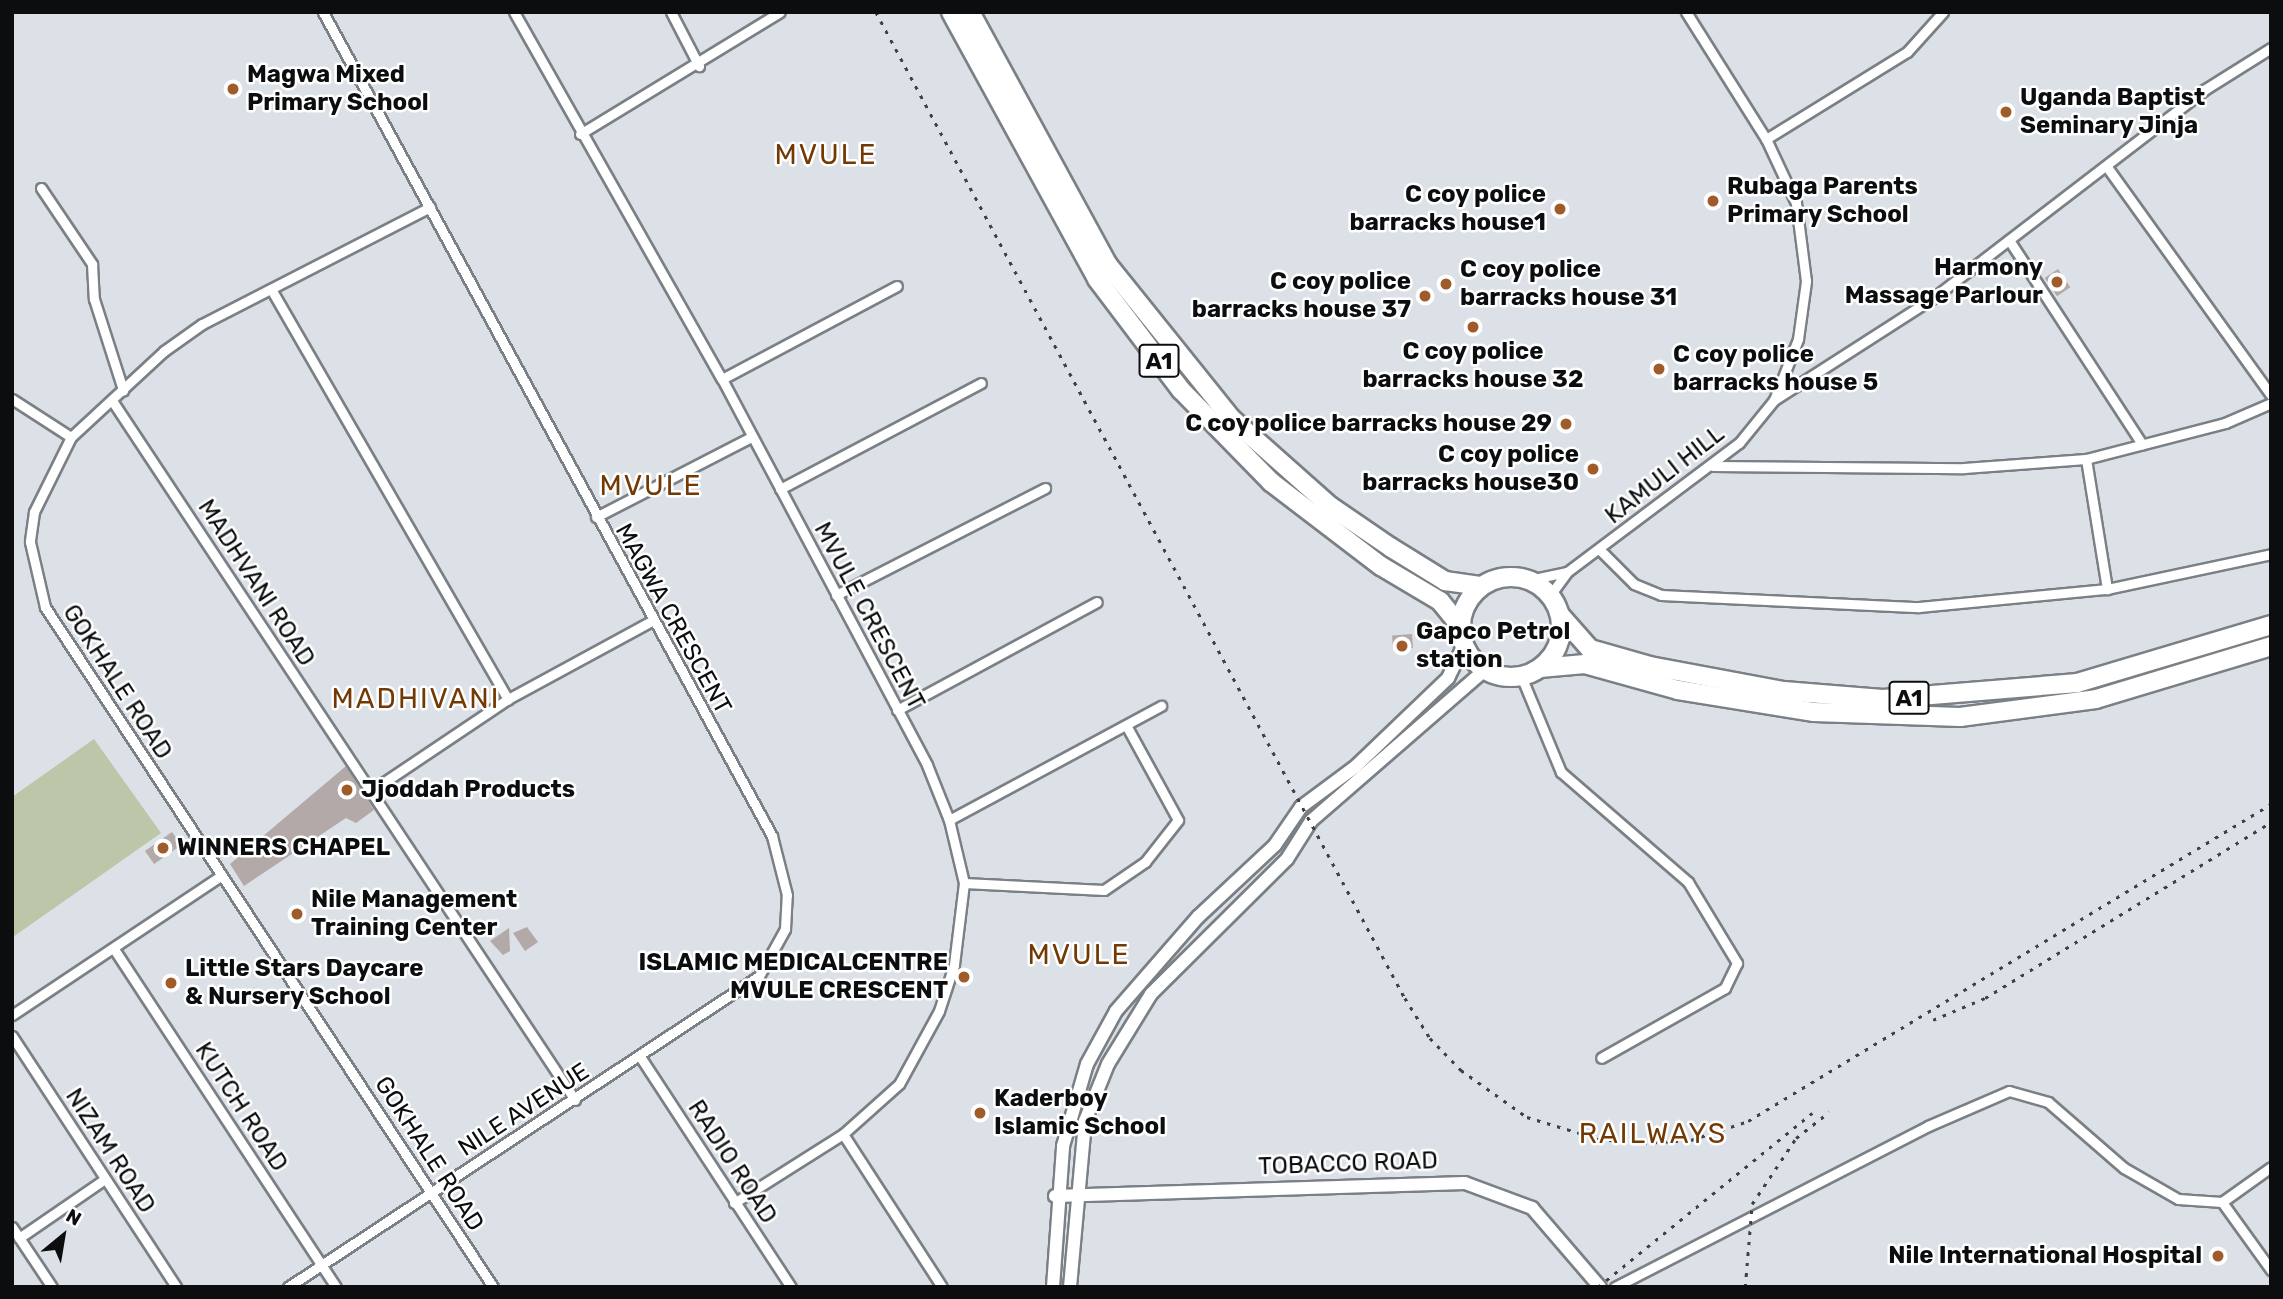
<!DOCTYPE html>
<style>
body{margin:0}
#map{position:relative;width:2283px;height:1299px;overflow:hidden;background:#dbe1e6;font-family:Rubik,sans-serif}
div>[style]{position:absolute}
.green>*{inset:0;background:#bcc6a9}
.building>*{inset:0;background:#b2a9a8;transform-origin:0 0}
.roads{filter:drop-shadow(2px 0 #7a8085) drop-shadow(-2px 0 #7a8085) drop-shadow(0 2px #7a8085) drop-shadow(0 -2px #7a8085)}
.street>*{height:9px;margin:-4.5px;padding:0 4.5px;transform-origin:4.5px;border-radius:4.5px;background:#fff}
.secondary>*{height:12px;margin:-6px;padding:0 6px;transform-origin:6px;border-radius:6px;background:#fff}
.highway>*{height:18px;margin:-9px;padding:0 9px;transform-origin:9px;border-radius:9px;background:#fff}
.highway>.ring{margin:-9px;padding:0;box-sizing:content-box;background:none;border:18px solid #fff;border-radius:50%}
.rail>*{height:2.5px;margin-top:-1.25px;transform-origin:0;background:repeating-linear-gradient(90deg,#3e4042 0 3.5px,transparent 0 10.5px)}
.dots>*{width:19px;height:19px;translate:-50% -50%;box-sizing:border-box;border:4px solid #fff;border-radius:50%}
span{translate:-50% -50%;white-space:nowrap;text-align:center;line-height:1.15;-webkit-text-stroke:5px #fff;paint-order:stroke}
.shield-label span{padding:2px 5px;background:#fff;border:2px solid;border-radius:5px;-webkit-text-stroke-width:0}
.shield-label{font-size:23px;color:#0b0d0e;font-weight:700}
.poi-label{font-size:24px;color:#0b0d0e;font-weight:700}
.left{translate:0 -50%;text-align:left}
.right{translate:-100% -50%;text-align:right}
.street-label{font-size:24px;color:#0b0d0e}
.quarter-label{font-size:28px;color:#733904;letter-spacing:2px}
.frame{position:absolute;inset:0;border:14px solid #0b0d0e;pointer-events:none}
.north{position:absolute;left:28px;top:1201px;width:70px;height:70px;-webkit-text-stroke:5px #fff;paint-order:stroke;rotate:30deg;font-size:19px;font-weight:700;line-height:28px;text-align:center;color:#0b0d0e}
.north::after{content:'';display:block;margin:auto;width:24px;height:32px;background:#0b0d0e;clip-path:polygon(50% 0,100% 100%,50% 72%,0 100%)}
</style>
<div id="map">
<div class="green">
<i style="clip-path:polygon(94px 739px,161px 833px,13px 937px,12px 797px)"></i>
</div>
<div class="building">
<i style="left:2058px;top:269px;width:22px;height:16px;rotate:56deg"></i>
<i style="left:1412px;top:634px;width:14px;height:20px;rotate:86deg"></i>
<i style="clip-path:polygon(346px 766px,374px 810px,356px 823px,346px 818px,244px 886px,230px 864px)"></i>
<i style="left:172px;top:832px;width:16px;height:33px;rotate:55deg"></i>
<i style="clip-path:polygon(527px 927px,538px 942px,525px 951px,513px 933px)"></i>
<i style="clip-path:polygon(509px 928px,510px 951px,503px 955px,490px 941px)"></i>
</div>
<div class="roads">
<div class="street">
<i style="left:514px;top:12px;width:422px;rotate:60.5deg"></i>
<i style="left:722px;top:379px;width:437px;rotate:62deg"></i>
<i style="left:927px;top:765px;width:59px;rotate:68.2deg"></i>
<i style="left:949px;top:820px;width:65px;rotate:76.6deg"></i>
<i style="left:964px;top:883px;width:83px;rotate:97deg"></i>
<i style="left:954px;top:965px;width:48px;rotate:108.1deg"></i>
<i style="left:939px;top:1011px;width:83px;rotate:118.7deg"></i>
<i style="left:899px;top:1084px;width:75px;rotate:138.2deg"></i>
<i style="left:843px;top:1134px;width:129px;rotate:147.7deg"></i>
<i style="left:671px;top:12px;width:61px;rotate:62.6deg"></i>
<i style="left:580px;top:134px;width:234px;rotate:-31.4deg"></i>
<i style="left:1766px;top:139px;width:166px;rotate:-31.7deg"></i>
<i style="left:1907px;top:52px;width:54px;rotate:-48deg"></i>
<i style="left:2107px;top:167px;width:281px;rotate:54.3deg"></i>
<i style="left:41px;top:188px;width:92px;rotate:56.1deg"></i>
<i style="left:92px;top:264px;width:35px;rotate:87deg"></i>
<i style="left:94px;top:299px;width:96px;rotate:72.3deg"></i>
<i style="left:430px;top:207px;width:256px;rotate:152.8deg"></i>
<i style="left:202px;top:324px;width:47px;rotate:144.6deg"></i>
<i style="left:164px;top:351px;width:127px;rotate:137.2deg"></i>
<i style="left:71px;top:437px;width:84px;rotate:116.3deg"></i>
<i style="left:34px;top:512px;width:30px;rotate:98deg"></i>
<i style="left:30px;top:542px;width:67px;rotate:77deg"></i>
<i style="left:45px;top:607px;width:814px;rotate:56.62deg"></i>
<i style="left:2009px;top:240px;width:244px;rotate:56.9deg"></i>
<i style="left:271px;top:289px;width:474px;rotate:60deg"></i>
<i style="left:722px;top:379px;width:198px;rotate:-28deg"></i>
<i style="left:12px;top:399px;width:70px;rotate:32.8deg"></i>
<i style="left:1774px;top:400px;width:189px;rotate:-32.7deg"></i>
<i style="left:1933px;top:298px;width:342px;rotate:-37.5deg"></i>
<i style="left:2204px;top:90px;width:79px;rotate:-32.1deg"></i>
<i style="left:113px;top:402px;width:837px;rotate:56.5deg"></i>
<i style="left:2086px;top:459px;width:132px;rotate:80.8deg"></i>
<i style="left:1713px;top:466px;width:251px;rotate:0.5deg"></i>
<i style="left:1964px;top:468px;width:122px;rotate:-4.2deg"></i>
<i style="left:2086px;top:459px;width:144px;rotate:-14.5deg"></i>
<i style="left:2225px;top:423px;width:50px;rotate:-23.5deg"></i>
<i style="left:780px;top:489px;width:227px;rotate:-27.8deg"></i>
<i style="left:596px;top:517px;width:174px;rotate:-27.3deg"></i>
<i style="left:1599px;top:549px;width:49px;rotate:45deg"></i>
<i style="left:1634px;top:584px;width:29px;rotate:22deg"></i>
<i style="left:1661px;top:595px;width:258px;rotate:2.7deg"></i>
<i style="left:1919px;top:607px;width:189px;rotate:-5.5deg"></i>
<i style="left:2107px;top:589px;width:168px;rotate:-12deg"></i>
<i style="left:1567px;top:572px;width:215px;rotate:-36.9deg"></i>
<i style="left:1739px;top:443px;width:55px;rotate:-50.9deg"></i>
<i style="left:1774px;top:400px;width:66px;rotate:-68.5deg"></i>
<i style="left:1798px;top:339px;width:59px;rotate:-82.1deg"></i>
<i style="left:1806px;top:281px;width:79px;rotate:-97.3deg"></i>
<i style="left:1796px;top:203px;width:71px;rotate:-115.1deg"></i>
<i style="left:1766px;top:139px;width:150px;rotate:-122.2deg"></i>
<i style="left:1529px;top:580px;width:39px;rotate:-12deg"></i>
<i style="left:1567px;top:572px;width:29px;rotate:126deg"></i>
<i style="left:836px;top:595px;width:235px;rotate:-27.1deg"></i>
<i style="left:1521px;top:676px;width:104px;rotate:67.4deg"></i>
<i style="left:1561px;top:772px;width:168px;rotate:40.9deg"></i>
<i style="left:1688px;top:882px;width:95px;rotate:58.8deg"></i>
<i style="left:1737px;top:963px;width:28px;rotate:116deg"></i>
<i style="left:1725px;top:988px;width:142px;rotate:150.6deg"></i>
<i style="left:897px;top:710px;width:227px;rotate:-28.4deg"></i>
<i style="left:371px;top:791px;width:165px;rotate:-33.9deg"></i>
<i style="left:508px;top:699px;width:162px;rotate:-28.5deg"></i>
<i style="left:949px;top:820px;width:241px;rotate:-28.3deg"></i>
<i style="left:964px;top:883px;width:140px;rotate:2.9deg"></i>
<i style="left:1104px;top:890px;width:50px;rotate:-34.3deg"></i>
<i style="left:1145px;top:862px;width:53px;rotate:-51.8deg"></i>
<i style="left:1178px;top:820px;width:108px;rotate:-118.7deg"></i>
<i style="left:114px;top:949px;width:404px;rotate:56.7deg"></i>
<i style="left:12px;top:1015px;width:252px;rotate:-33.7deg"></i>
<i style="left:12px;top:1036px;width:300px;rotate:56.8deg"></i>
<i style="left:641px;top:1058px;width:274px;rotate:56.8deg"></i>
<i style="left:843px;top:1134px;width:182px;rotate:57.1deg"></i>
<i style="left:2222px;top:1202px;width:84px;rotate:54.2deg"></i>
<i style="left:12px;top:1227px;width:72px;rotate:56.3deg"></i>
<i style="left:19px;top:1238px;width:104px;rotate:-34.5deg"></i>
<i style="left:288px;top:1287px;width:564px;rotate:-33.44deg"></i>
<i style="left:759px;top:976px;width:54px;rotate:-61deg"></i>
<i style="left:785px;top:929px;width:34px;rotate:-87deg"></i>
<i style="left:787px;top:895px;width:61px;rotate:-104.3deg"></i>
<i style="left:772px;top:836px;width:938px;rotate:-118.59deg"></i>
<i style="left:1615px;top:1287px;width:352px;rotate:-27.2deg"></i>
<i style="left:1928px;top:1126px;width:88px;rotate:-23.4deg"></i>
<i style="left:2009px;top:1091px;width:41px;rotate:15.8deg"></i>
<i style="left:2048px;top:1102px;width:101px;rotate:41deg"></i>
<i style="left:2124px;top:1168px;width:62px;rotate:29.9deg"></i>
<i style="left:2178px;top:1199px;width:44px;rotate:3.9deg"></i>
<i style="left:2222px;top:1202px;width:60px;rotate:-35.5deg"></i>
</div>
<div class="secondary">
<i style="left:1055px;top:1196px;width:410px;rotate:-1.8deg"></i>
<i style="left:1465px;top:1183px;width:72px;rotate:20.5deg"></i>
<i style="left:1532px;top:1208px;width:104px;rotate:49.3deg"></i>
<i style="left:1053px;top:1287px;width:141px;rotate:-85.9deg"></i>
<i style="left:1063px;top:1146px;width:85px;rotate:-73.7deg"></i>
<i style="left:1087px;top:1064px;width:60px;rotate:-61.3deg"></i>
<i style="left:1116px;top:1011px;width:125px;rotate:-48.9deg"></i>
<i style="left:1198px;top:917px;width:105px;rotate:-43.1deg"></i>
<i style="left:1275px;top:845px;width:46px;rotate:-55.6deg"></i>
<i style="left:1301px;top:807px;width:67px;rotate:-36.5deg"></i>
<i style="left:1355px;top:767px;width:129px;rotate:-43.7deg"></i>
<i style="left:1448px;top:678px;width:37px;rotate:-64deg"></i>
<i style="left:1070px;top:1287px;width:167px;rotate:-84.8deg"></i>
<i style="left:1085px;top:1121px;width:61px;rotate:-68deg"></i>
<i style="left:1108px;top:1064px;width:82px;rotate:-58.4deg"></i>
<i style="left:1151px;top:994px;width:192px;rotate:-44.8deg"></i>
<i style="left:1287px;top:859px;width:45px;rotate:-57.7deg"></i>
<i style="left:1311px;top:821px;width:230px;rotate:-41deg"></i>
</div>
<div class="highway">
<i style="left:951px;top:12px;width:304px;rotate:61.3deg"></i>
<i style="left:1097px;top:279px;width:139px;rotate:52.9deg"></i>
<i style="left:1181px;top:390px;width:129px;rotate:45.6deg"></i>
<i style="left:1271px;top:482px;width:138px;rotate:37.4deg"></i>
<i style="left:1381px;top:566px;width:69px;rotate:30.7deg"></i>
<i style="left:1440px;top:601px;width:33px;rotate:51deg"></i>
<i style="left:970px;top:12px;width:288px;rotate:61.4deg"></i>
<i style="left:1108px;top:265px;width:198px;rotate:51.2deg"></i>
<i style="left:1232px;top:419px;width:131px;rotate:41.6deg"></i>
<i style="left:1330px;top:506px;width:73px;rotate:34.3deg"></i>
<i style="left:1390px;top:547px;width:65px;rotate:31.7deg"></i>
<i style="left:1445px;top:581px;width:37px;rotate:8deg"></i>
<i class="ring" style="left:1461px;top:577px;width:82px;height:82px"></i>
<i style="left:1560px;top:615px;width:45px;rotate:48.6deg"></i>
<i style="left:1590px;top:649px;width:62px;rotate:15.8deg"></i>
<i style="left:1650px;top:666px;width:136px;rotate:10.6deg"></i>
<i style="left:1784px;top:691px;width:99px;rotate:4.6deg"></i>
<i style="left:1883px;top:699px;width:195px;rotate:-4.7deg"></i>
<i style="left:2077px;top:683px;width:202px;rotate:-16.6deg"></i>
<i style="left:1540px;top:668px;width:45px;rotate:-5.1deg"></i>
<i style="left:1585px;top:664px;width:97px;rotate:15.6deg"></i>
<i style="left:1678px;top:690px;width:138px;rotate:9.2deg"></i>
<i style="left:1814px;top:712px;width:146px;rotate:2deg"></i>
<i style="left:1960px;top:717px;width:137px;rotate:-7.5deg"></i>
<i style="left:2096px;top:699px;width:183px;rotate:-16.8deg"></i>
</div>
</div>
<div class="rail">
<i style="left:876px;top:12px;width:1119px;rotate:61.79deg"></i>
<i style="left:1405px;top:998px;width:47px;rotate:58deg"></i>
<i style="left:1430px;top:1038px;width:45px;rotate:45.9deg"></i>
<i style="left:1461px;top:1070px;width:81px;rotate:35.5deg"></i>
<i style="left:1527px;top:1117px;width:75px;rotate:17deg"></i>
<i style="left:1599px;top:1139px;width:44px;rotate:5.2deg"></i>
<i style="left:1643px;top:1143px;width:48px;rotate:-3.6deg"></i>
<i style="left:1691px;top:1140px;width:60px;rotate:-18.4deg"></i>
<i style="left:1748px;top:1121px;width:612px;rotate:-31.22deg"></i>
<i style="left:1933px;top:1020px;width:56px;rotate:-22.9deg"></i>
<i style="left:1985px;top:998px;width:336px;rotate:-31.6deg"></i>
<i style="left:1598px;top:1287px;width:276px;rotate:-39.1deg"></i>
<i style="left:1745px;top:1287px;width:83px;rotate:-85.2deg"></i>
<i style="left:1752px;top:1204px;width:79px;rotate:-56.3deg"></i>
<i style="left:1796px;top:1138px;width:42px;rotate:-38.2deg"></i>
</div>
<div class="dots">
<i style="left:233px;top:89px;background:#9f5c2a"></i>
<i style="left:2006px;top:112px;background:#9f5c2a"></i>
<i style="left:1713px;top:201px;background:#9f5c2a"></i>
<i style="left:1560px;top:209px;background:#9f5c2a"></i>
<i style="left:2057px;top:282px;background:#9f5c2a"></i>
<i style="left:1446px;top:284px;background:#9f5c2a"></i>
<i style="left:1425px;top:296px;background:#9f5c2a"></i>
<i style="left:1473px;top:327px;background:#9f5c2a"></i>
<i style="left:1659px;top:369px;background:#9f5c2a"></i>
<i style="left:1566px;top:424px;background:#9f5c2a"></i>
<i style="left:1593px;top:469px;background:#9f5c2a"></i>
<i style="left:1402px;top:646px;background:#9f5c2a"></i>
<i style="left:347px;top:790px;background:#9f5c2a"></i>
<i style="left:163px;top:848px;background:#9f5c2a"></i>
<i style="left:297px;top:914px;background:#9f5c2a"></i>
<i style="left:964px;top:977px;background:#9f5c2a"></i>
<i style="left:171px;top:983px;background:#9f5c2a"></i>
<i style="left:980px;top:1113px;background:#9f5c2a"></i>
<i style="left:2218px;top:1256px;background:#9f5c2a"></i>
</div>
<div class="shield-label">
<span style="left:1159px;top:361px">A1</span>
<span style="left:1909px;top:698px">A1</span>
</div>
<div class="poi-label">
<span class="left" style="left:247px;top:89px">Magwa Mixed<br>Primary School</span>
<span class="left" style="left:2020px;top:112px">Uganda Baptist<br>Seminary Jinja</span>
<span class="left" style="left:1727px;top:201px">Rubaga Parents<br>Primary School</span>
<span class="right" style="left:1546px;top:209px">C coy police<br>barracks house1</span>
<span class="right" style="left:2043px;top:282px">Harmony<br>Massage Parlour</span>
<span class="left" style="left:1460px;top:284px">C coy police<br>barracks house 31</span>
<span class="right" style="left:1411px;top:296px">C coy police<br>barracks house 37</span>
<span style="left:1473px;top:366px">C coy police<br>barracks house 32</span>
<span class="left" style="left:1673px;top:369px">C coy police<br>barracks house 5</span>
<span class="right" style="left:1552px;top:424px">C coy police barracks house 29</span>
<span class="right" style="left:1579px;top:469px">C coy police<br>barracks house30</span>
<span class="left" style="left:1416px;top:646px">Gapco Petrol<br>station</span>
<span class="left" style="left:361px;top:790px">Jjoddah Products</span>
<span class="left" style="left:177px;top:848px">WINNERS CHAPEL</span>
<span class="left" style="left:311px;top:914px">Nile Management<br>Training Center</span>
<span class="right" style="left:948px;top:977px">ISLAMIC MEDICALCENTRE<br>MVULE CRESCENT</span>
<span class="left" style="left:185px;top:983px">Little Stars Daycare<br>&amp; Nursery School</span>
<span class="left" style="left:994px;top:1113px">Kaderboy<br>Islamic School</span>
<span class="right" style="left:2202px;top:1256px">Nile International Hospital</span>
</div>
<div class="street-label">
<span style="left:1665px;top:475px;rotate:-38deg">KAMULI HILL</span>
<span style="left:256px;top:583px;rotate:57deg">MADHVANI ROAD</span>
<span style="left:869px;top:616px;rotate:62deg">MVULE CRESCENT</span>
<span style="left:673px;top:619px;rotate:61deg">MAGWA CRESCENT</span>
<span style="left:117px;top:682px;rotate:57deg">GOKHALE ROAD</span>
<span style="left:241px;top:1107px;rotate:57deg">KUTCH ROAD</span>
<span style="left:524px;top:1110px;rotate:-33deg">NILE AVENUE</span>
<span style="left:110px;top:1151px;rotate:57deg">NIZAM ROAD</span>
<span style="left:429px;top:1154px;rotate:57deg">GOKHALE ROAD</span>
<span style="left:732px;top:1162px;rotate:57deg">RADIO ROAD</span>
<span style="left:1348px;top:1164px;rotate:-2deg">TOBACCO ROAD</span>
</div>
<div class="quarter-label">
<span style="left:826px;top:155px">MVULE</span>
<span style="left:651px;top:486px">MVULE</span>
<span style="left:416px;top:699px">MADHIVANI</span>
<span style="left:1079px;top:955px">MVULE</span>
<span style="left:1653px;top:1134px">RAILWAYS</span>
</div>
<div class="frame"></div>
<div class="north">N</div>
</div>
